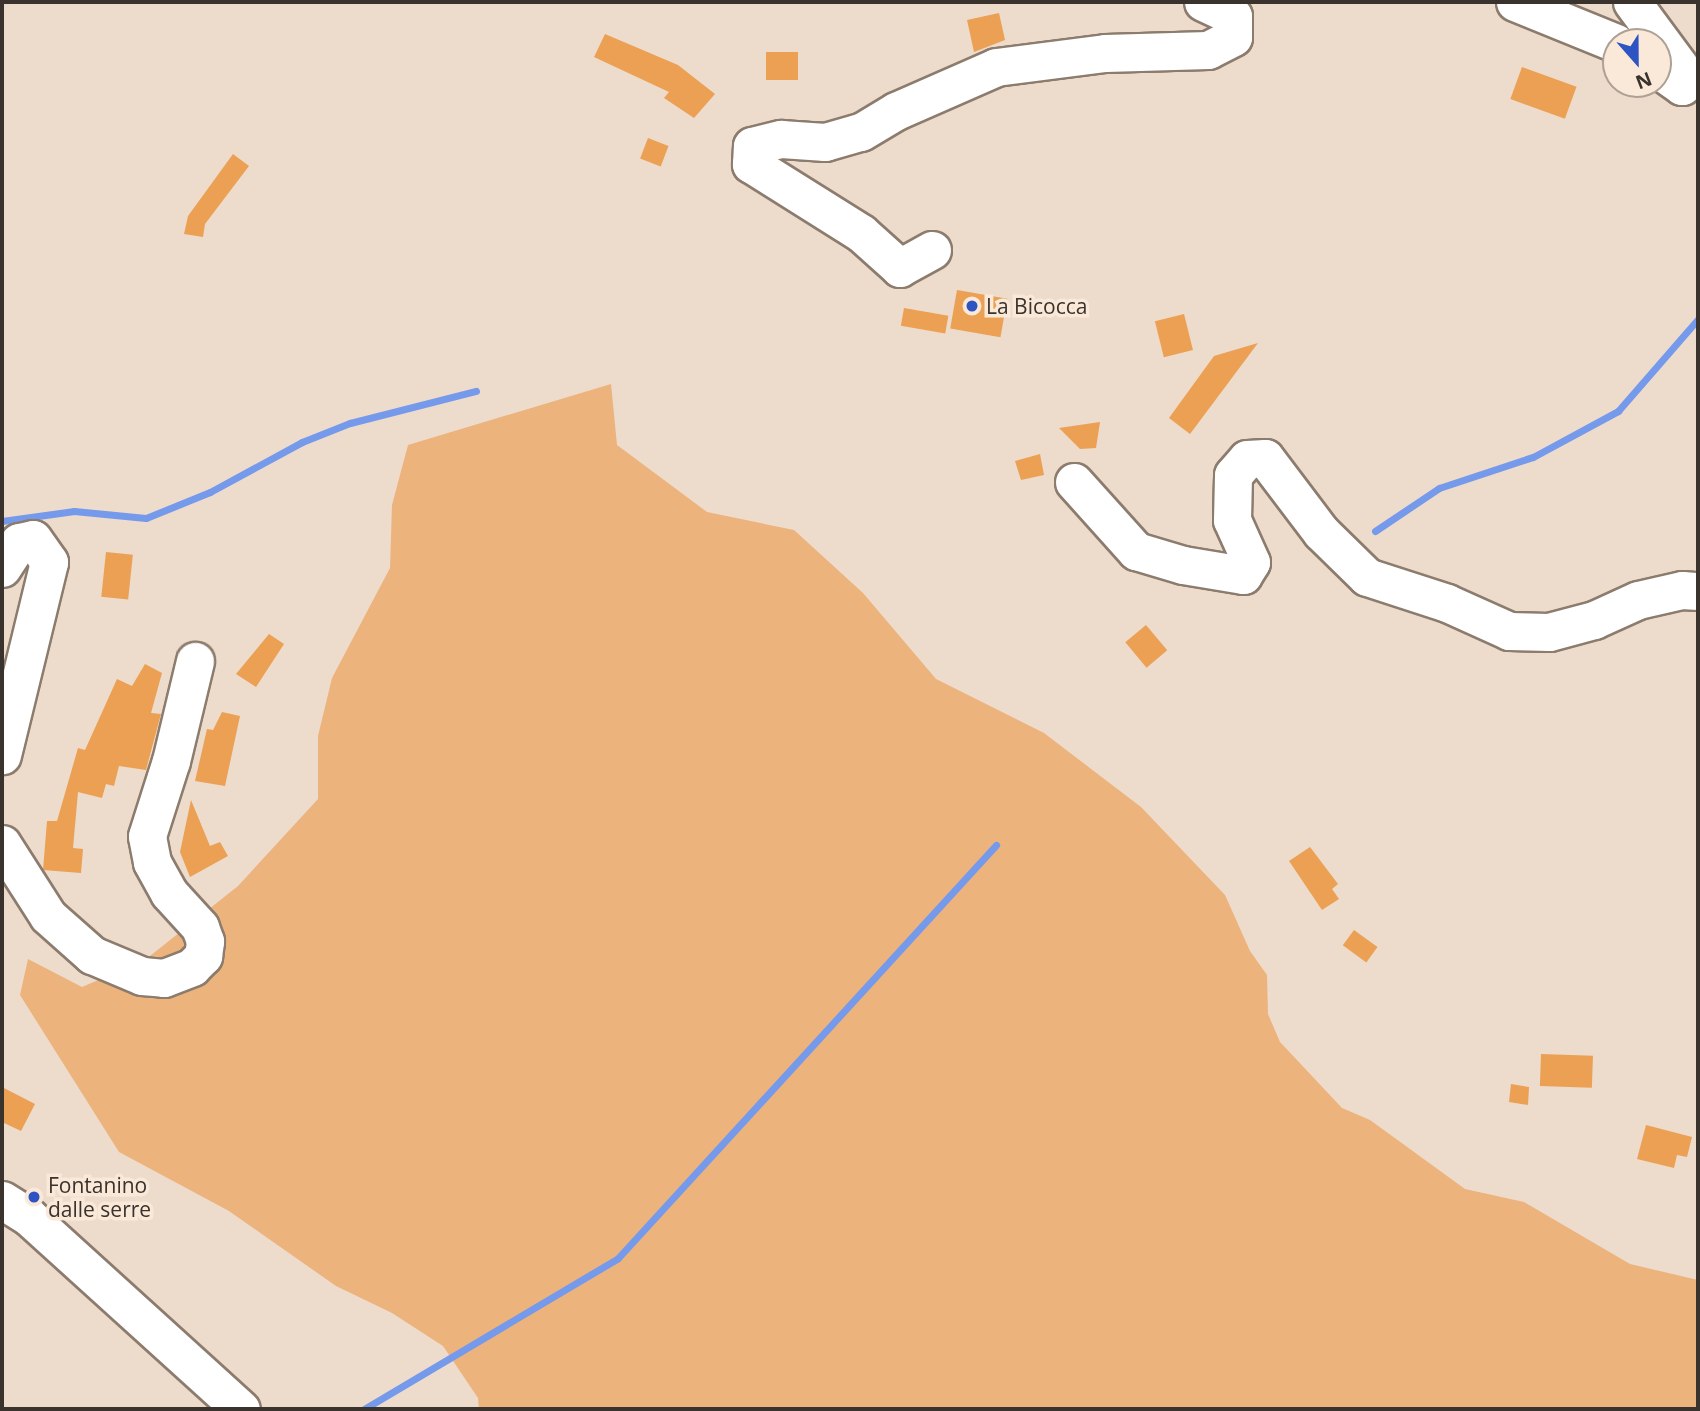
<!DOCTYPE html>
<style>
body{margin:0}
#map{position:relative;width:1700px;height:1411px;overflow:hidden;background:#eddbcb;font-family:"Open Sans",sans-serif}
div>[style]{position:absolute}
.green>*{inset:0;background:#edb37c}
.stream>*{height:7px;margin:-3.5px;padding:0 3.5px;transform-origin:3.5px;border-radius:3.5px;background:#7599eb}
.building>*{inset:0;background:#eba053;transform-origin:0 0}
.roads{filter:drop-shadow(2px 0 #8c7c6e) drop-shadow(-2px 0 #8c7c6e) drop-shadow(0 2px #8c7c6e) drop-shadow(0 -2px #8c7c6e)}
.minor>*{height:37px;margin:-18.5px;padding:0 18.5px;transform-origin:18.5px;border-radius:18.5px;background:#fff}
.dots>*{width:19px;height:19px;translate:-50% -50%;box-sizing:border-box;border:4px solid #fae8d8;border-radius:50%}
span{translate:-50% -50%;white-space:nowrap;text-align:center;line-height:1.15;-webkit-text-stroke:7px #fae8d8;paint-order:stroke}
.poi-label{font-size:21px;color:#3a332d}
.left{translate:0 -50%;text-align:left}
.frame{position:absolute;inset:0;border:4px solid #3a332d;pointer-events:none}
.north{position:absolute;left:1602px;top:28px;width:70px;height:70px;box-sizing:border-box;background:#fae8d8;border:2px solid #ada094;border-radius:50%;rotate:159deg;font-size:19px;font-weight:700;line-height:28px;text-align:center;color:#3a332d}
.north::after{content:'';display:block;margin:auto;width:24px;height:32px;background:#2e54c4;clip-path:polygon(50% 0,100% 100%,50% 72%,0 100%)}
</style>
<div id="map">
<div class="green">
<i style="clip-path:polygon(611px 384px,617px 445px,707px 512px,794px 530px,863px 593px,936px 679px,1044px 733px,1141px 807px,1225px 895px,1250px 951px,1267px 975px,1268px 1014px,1280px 1042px,1342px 1108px,1370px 1120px,1465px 1189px,1524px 1202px,1630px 1264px,1698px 1280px,1698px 1409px,479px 1409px,478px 1398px,443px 1346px,392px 1313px,336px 1286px,229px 1211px,119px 1152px,20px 995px,28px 959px,82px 987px,145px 960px,238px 886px,318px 799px,318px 736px,332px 678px,390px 568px,392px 505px,408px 445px)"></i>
</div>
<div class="stream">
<i style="left:2px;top:521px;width:73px;rotate:-7.9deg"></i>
<i style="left:74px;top:511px;width:72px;rotate:5.6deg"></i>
<i style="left:146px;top:518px;width:69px;rotate:-22.1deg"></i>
<i style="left:210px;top:492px;width:105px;rotate:-28.5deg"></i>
<i style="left:302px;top:442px;width:52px;rotate:-21.6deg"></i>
<i style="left:350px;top:423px;width:130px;rotate:-14.3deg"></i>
<i style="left:1375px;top:531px;width:77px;rotate:-33.9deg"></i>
<i style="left:1439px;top:488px;width:99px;rotate:-18.3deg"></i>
<i style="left:1533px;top:457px;width:97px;rotate:-28.4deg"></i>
<i style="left:1618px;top:411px;width:122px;rotate:-49deg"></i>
<i style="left:364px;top:1409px;width:295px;rotate:-30.7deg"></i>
<i style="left:618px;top:1258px;width:560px;rotate:-47.53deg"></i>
</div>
<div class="building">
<i style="clip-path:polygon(999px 13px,1005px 40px,974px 52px,967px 20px)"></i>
<i style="clip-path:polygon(605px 34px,678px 65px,715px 94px,694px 118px,664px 98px,669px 92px,594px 57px)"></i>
<i style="left:798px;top:52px;width:28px;height:32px;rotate:90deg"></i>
<i style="left:1522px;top:67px;width:58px;height:34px;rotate:20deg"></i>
<i style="left:648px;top:138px;width:22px;height:22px;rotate:21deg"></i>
<i style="clip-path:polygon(233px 154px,249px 166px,205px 224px,203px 237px,184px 234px,188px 216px)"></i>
<i style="left:957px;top:290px;width:51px;height:39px;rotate:10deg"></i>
<i style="left:904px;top:308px;width:45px;height:18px;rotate:10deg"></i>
<i style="left:1184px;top:314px;width:37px;height:30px;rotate:76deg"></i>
<i style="clip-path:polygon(1258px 343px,1190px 434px,1169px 418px,1214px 356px)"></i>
<i style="clip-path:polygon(1100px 422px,1096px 448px,1080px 449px,1059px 428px)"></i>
<i style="clip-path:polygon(1040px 454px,1044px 475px,1021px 480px,1015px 461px)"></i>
<i style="left:106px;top:552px;width:27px;height:45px;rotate:6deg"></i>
<i style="left:1146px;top:625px;width:33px;height:27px;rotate:50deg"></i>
<i style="clip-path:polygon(269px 634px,284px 644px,256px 687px,236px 674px)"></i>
<i style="clip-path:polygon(145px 664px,162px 673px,151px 713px,161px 714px,146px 770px,119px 766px,114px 786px,106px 784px,102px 798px,78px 792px,73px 848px,83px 849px,81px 873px,43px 870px,47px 821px,57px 821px,78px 748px,85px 750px,117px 679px,132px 686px)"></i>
<i style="clip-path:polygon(222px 712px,240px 716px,225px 786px,195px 781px,207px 729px,213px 730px)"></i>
<i style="clip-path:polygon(191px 800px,210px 846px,220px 842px,228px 856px,190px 877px,180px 852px)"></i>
<i style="clip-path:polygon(1310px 847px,1338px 884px,1332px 889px,1339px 899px,1322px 910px,1289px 861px)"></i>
<i style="left:1354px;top:930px;width:29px;height:19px;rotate:36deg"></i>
<i style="left:1541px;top:1054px;width:52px;height:32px;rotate:2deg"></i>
<i style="clip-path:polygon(1511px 1084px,1529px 1087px,1528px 1105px,1509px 1102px)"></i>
<i style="clip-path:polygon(2px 1087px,35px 1104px,21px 1131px,2px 1122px)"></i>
<i style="clip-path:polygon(1646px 1125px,1692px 1137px,1687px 1157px,1677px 1155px,1674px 1168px,1637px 1159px)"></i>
</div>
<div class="roads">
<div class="minor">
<i style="left:1515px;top:2px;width:109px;rotate:22.1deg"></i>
<i style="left:1632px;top:2px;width:96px;rotate:53.5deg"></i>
<i style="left:1689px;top:79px;width:10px;rotate:135deg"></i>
<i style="left:1682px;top:86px;width:29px;rotate:-145deg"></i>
<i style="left:932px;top:250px;width:37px;rotate:151deg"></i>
<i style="left:900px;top:268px;width:52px;rotate:-138.1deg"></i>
<i style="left:861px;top:233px;width:130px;rotate:-147.9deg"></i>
<i style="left:751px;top:164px;width:18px;rotate:-87deg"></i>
<i style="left:752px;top:146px;width:30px;rotate:-14deg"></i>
<i style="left:781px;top:139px;width:44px;rotate:3.9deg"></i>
<i style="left:825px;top:142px;width:37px;rotate:-16deg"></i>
<i style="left:861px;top:132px;width:41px;rotate:-31deg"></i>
<i style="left:896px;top:111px;width:109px;rotate:-23.7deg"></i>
<i style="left:996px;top:67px;width:110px;rotate:-7.3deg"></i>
<i style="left:1105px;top:53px;width:103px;rotate:-1.7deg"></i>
<i style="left:1208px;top:50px;width:28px;rotate:-27deg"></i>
<i style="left:1233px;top:37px;width:21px;rotate:-90deg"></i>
<i style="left:1233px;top:16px;width:33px;rotate:-155deg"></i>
<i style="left:1074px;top:482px;width:93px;rotate:48.1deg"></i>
<i style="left:1136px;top:551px;width:49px;rotate:16.6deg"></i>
<i style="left:1183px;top:565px;width:61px;rotate:9.5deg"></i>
<i style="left:1243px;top:575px;width:15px;rotate:-58deg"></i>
<i style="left:1251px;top:562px;width:46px;rotate:-114.3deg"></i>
<i style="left:1232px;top:520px;width:45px;rotate:-88.7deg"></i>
<i style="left:1233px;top:475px;width:21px;rotate:-49deg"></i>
<i style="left:1247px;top:459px;width:18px;rotate:-3deg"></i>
<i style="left:1265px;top:458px;width:93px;rotate:52.9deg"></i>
<i style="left:1321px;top:532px;width:64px;rotate:44.4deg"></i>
<i style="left:1367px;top:577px;width:84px;rotate:18deg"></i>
<i style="left:1447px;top:603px;width:68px;rotate:24.3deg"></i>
<i style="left:1509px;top:631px;width:40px;rotate:1.4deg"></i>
<i style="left:1549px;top:632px;width:47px;rotate:-14.9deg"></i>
<i style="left:1594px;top:620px;width:48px;rotate:-24.4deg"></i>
<i style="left:1638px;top:600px;width:45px;rotate:-12.8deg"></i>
<i style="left:1682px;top:590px;width:16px;rotate:4deg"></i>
<i style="left:2px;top:568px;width:31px;rotate:-57deg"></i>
<i style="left:19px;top:542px;width:14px;rotate:-12deg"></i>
<i style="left:33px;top:539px;width:28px;rotate:55deg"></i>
<i style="left:49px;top:562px;width:199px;rotate:103.7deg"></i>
<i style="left:2px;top:844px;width:85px;rotate:57.4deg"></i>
<i style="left:48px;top:916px;width:59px;rotate:41.6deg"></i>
<i style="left:92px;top:955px;width:54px;rotate:22.8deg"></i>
<i style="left:142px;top:976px;width:22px;rotate:5deg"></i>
<i style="left:164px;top:978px;width:30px;rotate:-21deg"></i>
<i style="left:192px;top:967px;width:16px;rotate:-45deg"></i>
<i style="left:203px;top:956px;width:15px;rotate:-82deg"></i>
<i style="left:205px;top:941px;width:15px;rotate:-110deg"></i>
<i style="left:200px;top:927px;width:46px;rotate:-132.4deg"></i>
<i style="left:169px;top:893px;width:35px;rotate:-119deg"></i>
<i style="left:152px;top:862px;width:26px;rotate:-101deg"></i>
<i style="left:147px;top:836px;width:79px;rotate:-72.3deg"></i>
<i style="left:171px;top:761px;width:103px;rotate:-76.5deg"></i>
<i style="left:2px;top:1200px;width:32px;rotate:32deg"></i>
<i style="left:29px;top:1217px;width:286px;rotate:42.2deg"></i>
</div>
</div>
<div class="dots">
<i style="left:972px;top:306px;background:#2e54c4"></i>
<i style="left:34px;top:1197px;background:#2e54c4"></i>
</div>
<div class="poi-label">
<span class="left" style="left:986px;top:306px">La Bicocca</span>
<span class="left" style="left:48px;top:1197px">Fontanino<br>dalle serre</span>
</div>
<div class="frame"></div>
<div class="north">N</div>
</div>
